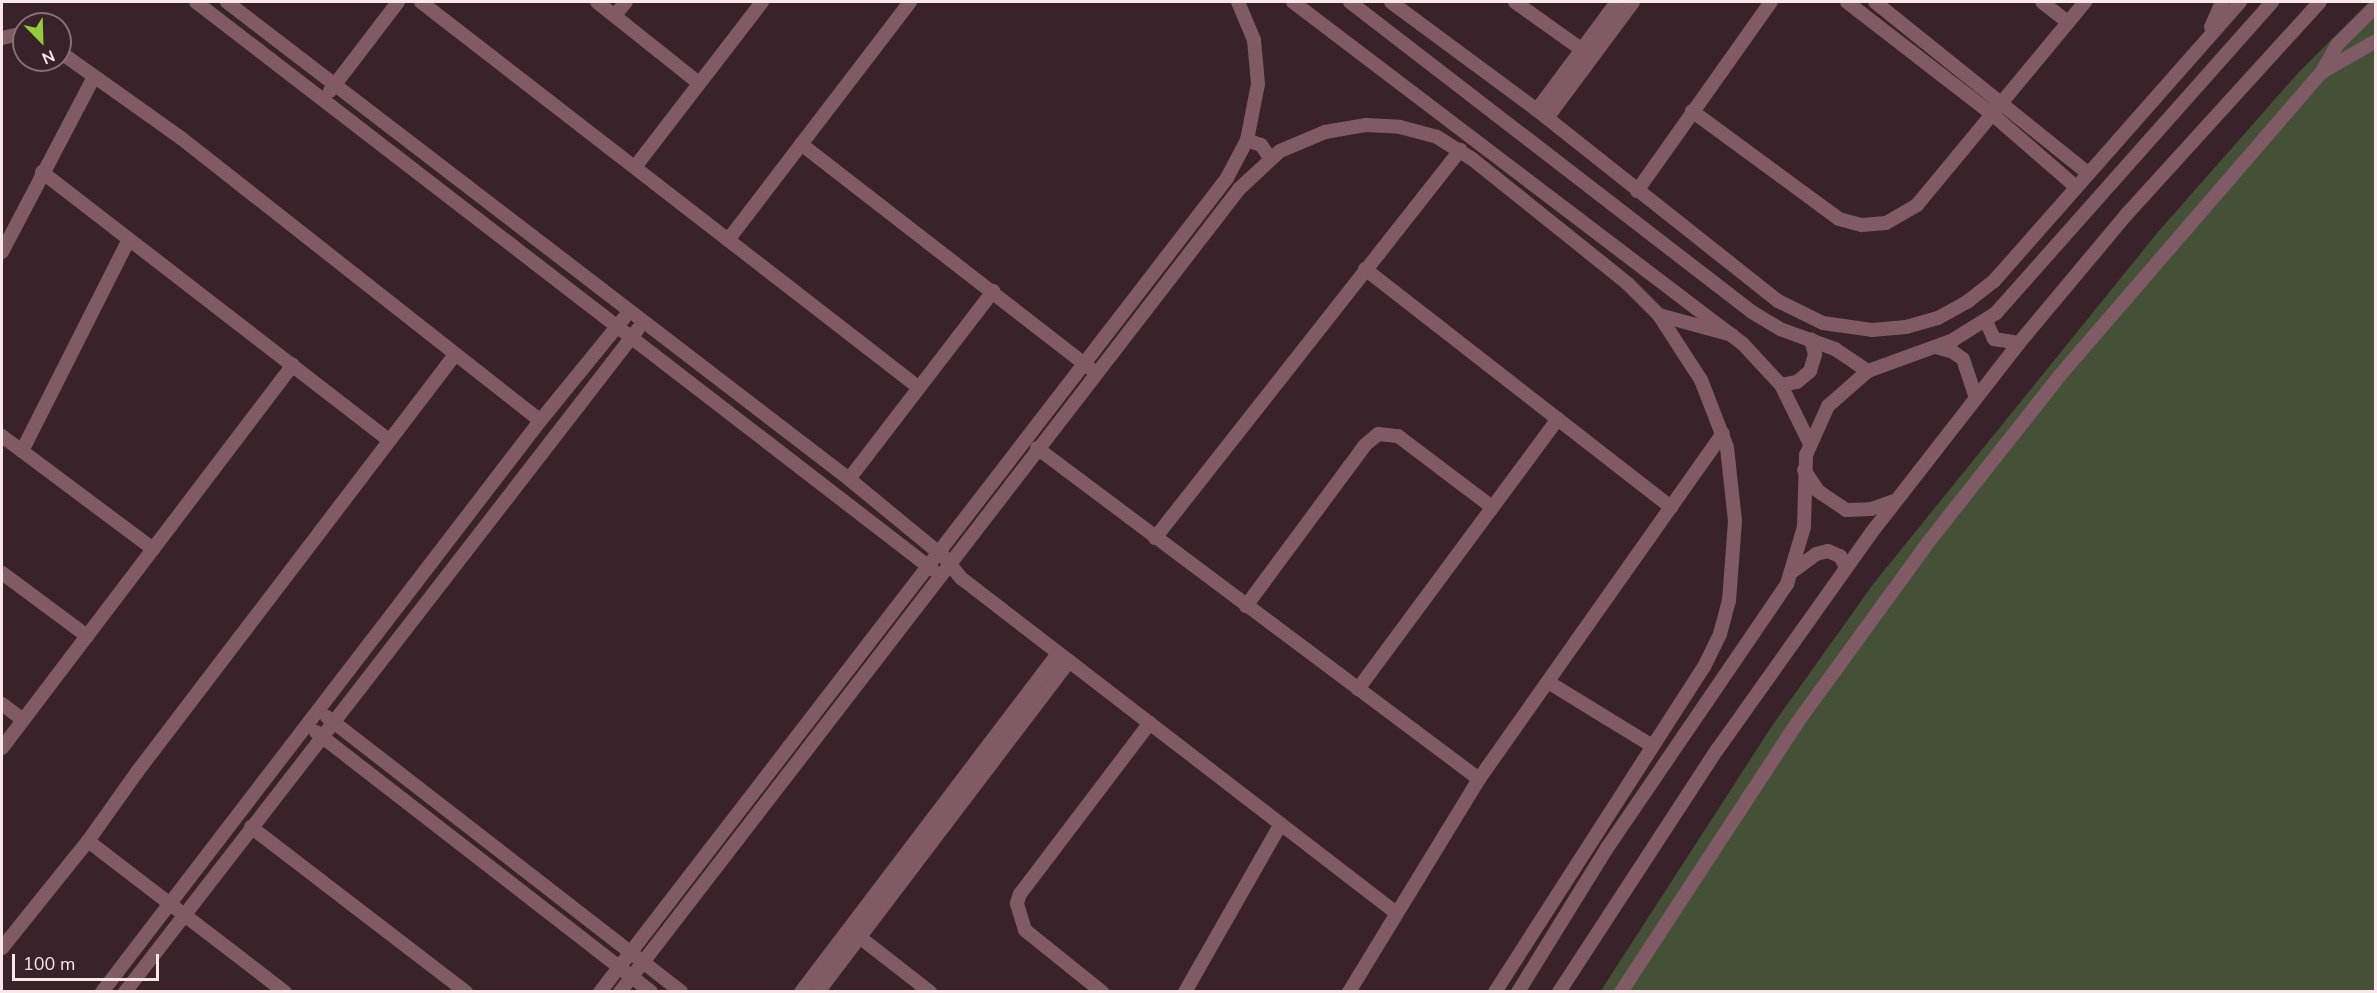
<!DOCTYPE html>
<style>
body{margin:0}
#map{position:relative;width:2377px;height:993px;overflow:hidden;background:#392229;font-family:"Nunito Sans",sans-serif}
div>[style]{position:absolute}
.green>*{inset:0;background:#455137}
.minor>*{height:14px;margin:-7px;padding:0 7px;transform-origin:7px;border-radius:7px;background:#805b66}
span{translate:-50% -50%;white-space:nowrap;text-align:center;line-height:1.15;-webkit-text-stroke:6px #392229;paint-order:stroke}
.frame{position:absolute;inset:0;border:3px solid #f8e8ec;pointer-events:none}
.north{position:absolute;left:12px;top:12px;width:60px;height:60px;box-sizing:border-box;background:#392229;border:2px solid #857177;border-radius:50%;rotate:157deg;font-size:16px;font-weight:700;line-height:24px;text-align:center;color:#f8e8ec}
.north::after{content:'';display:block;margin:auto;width:21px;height:27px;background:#95cc3b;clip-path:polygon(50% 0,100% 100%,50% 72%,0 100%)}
.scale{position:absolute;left:12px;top:954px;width:147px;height:27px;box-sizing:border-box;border:3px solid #f8e8ec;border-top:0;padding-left:8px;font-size:18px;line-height:21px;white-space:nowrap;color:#f8e8ec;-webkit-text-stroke:4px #392229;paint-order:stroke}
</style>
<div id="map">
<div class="green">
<i style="clip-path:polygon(2369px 2px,2375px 2px,2375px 991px,1600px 992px,1772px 726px,1874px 583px,2158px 232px,2298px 73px)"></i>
</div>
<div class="minor">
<i style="left:196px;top:2px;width:930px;rotate:37.62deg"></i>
<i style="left:227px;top:2px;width:784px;rotate:37.48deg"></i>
<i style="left:849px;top:479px;width:123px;rotate:39.4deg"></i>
<i style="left:944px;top:557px;width:27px;rotate:51deg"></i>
<i style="left:961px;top:578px;width:548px;rotate:37.58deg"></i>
<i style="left:421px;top:2px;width:629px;rotate:37.76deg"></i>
<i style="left:597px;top:2px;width:130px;rotate:38.5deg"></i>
<i style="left:1293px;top:2px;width:565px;rotate:37.23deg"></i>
<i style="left:1743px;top:344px;width:56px;rotate:47.2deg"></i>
<i style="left:1781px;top:385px;width:64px;rotate:63.8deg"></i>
<i style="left:1350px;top:2px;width:508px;rotate:37.64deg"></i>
<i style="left:1752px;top:312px;width:33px;rotate:31deg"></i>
<i style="left:1780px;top:329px;width:59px;rotate:20deg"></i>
<i style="left:1835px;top:349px;width:40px;rotate:34deg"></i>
<i style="left:1391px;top:2px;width:182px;rotate:36.5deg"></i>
<i style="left:1537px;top:110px;width:308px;rotate:38.4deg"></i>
<i style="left:1778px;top:301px;width:50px;rotate:26.1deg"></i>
<i style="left:1823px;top:323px;width:49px;rotate:8.1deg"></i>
<i style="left:1872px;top:330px;width:34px;rotate:-5deg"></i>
<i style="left:1906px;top:327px;width:33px;rotate:-16deg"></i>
<i style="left:1938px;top:318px;width:33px;rotate:-29deg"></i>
<i style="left:1967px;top:302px;width:34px;rotate:-38deg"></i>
<i style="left:1994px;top:281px;width:372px;rotate:-48.6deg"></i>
<i style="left:1515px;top:2px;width:81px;rotate:35.5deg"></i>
<i style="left:1847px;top:2px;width:183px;rotate:37.7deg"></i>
<i style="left:1992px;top:114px;width:111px;rotate:41deg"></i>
<i style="left:1875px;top:2px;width:273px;rotate:38.8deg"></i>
<i style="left:2042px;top:2px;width:33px;rotate:38deg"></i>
<i style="left:615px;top:15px;width:17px;rotate:-50deg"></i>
<i style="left:2211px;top:27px;width:27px;rotate:-66deg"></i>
<i style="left:2px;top:38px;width:23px;rotate:-13deg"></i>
<i style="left:60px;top:52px;width:148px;rotate:35.4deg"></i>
<i style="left:181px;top:138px;width:457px;rotate:38.2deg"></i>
<i style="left:2322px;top:72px;width:62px;rotate:-29.9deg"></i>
<i style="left:330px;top:91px;width:112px;rotate:-52.6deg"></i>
<i style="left:1537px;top:110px;width:134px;rotate:-53.5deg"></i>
<i style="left:1692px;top:111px;width:182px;rotate:36.3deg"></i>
<i style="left:1839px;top:219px;width:24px;rotate:15deg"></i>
<i style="left:1862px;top:225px;width:24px;rotate:-5deg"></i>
<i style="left:1886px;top:223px;width:36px;rotate:-30deg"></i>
<i style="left:1917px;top:205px;width:264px;rotate:-50.4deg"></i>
<i style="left:1547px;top:118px;width:144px;rotate:-53.4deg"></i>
<i style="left:1247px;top:140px;width:15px;rotate:20deg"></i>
<i style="left:1261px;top:145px;width:16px;rotate:55deg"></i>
<i style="left:801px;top:144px;width:367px;rotate:37.8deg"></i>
<i style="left:635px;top:167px;width:208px;rotate:-52.4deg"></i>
<i style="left:42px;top:172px;width:437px;rotate:37.7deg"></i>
<i style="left:1637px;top:191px;width:232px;rotate:-54.7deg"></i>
<i style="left:728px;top:240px;width:300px;rotate:-52.6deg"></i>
<i style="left:2px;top:252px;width:198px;rotate:-62.3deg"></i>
<i style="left:1365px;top:269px;width:388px;rotate:37.9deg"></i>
<i style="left:1986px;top:321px;width:20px;rotate:66deg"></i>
<i style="left:1994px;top:339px;width:25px;rotate:9deg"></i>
<i style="left:1936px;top:347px;width:18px;rotate:16deg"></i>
<i style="left:1953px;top:352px;width:12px;rotate:35deg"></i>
<i style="left:1963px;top:359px;width:41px;rotate:71.6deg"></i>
<i style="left:1781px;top:385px;width:16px;rotate:-11deg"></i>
<i style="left:1797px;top:382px;width:17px;rotate:-40deg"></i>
<i style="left:1810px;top:371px;width:17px;rotate:-73deg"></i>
<i style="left:1815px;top:355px;width:16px;rotate:-104deg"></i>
<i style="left:2px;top:436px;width:189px;rotate:36.8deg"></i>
<i style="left:1037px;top:448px;width:552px;rotate:36.83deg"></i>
<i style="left:22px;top:451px;width:237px;rotate:-63.2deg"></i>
<i style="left:1804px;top:470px;width:25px;rotate:56deg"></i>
<i style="left:1818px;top:491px;width:34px;rotate:34deg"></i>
<i style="left:1846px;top:510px;width:25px;rotate:-2deg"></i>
<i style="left:1871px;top:509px;width:24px;rotate:-19deg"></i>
<i style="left:849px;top:479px;width:237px;rotate:-52.5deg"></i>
<i style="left:1155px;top:538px;width:494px;rotate:-51.8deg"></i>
<i style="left:1793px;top:571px;width:29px;rotate:-36deg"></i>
<i style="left:1816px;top:554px;width:12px;rotate:-14deg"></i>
<i style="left:1828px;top:551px;width:13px;rotate:23deg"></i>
<i style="left:1840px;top:556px;width:13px;rotate:61deg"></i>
<i style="left:2px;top:573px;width:106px;rotate:36.5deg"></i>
<i style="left:1246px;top:606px;width:200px;rotate:-53.5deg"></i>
<i style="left:1365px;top:445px;width:17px;rotate:-40deg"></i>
<i style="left:1378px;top:434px;width:20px;rotate:6deg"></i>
<i style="left:1398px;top:436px;width:118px;rotate:37.1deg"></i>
<i style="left:1548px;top:682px;width:121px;rotate:31.5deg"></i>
<i style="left:1358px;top:689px;width:336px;rotate:-53.5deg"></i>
<i style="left:2px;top:704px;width:26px;rotate:37deg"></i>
<i style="left:327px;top:717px;width:448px;rotate:37.8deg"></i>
<i style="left:316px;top:732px;width:424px;rotate:37.8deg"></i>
<i style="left:2px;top:748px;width:481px;rotate:-52.8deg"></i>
<i style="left:251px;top:827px;width:271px;rotate:37.5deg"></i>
<i style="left:88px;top:841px;width:248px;rotate:37.5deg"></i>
<i style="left:853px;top:932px;width:98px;rotate:37.9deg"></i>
<i style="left:2px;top:948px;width:137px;rotate:-51.2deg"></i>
<i style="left:88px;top:841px;width:85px;rotate:-54.6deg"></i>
<i style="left:137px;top:772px;width:523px;rotate:-52.69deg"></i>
<i style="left:102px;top:992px;width:720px;rotate:-52.51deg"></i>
<i style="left:540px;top:421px;width:133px;rotate:-50.8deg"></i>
<i style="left:125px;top:992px;width:838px;rotate:-52.27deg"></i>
<i style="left:600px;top:992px;width:1027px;rotate:-52.39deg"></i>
<i style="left:1227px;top:178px;width:43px;rotate:-62.2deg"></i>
<i style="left:1247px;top:140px;width:57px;rotate:-78.9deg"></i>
<i style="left:1258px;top:84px;width:44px;rotate:-95.2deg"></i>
<i style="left:1254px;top:40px;width:41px;rotate:-112.8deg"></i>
<i style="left:620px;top:992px;width:1014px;rotate:-52.37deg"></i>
<i style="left:1239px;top:189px;width:56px;rotate:-42.8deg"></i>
<i style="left:1280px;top:151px;width:49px;rotate:-22.9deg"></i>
<i style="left:1325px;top:132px;width:42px;rotate:-9.7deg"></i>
<i style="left:1366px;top:125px;width:34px;rotate:3deg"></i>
<i style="left:1400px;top:127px;width:38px;rotate:15deg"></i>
<i style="left:1437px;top:137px;width:40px;rotate:32deg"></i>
<i style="left:1471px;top:158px;width:201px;rotate:38.7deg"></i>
<i style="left:1628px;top:284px;width:44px;rotate:45deg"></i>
<i style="left:1659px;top:315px;width:76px;rotate:15.3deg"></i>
<i style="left:801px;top:992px;width:425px;rotate:-52.8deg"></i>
<i style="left:818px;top:992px;width:415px;rotate:-52.8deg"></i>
<i style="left:1102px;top:992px;width:99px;rotate:-141.2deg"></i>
<i style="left:1025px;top:930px;width:28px;rotate:-107deg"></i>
<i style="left:1017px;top:903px;width:9px;rotate:-72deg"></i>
<i style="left:1020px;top:894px;width:215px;rotate:-52.8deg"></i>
<i style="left:1185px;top:992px;width:193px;rotate:-60.3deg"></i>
<i style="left:1349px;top:992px;width:250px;rotate:-58.6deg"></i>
<i style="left:1479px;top:779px;width:423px;rotate:-54.8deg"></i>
<i style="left:1495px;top:992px;width:386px;rotate:-57.3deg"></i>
<i style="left:1704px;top:667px;width:37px;rotate:-64deg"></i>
<i style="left:1720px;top:634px;width:34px;rotate:-75deg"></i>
<i style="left:1729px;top:601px;width:80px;rotate:-85.7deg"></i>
<i style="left:1735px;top:521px;width:74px;rotate:-96.2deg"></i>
<i style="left:1727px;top:447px;width:72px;rotate:-111.2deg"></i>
<i style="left:1701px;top:380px;width:77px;rotate:-122.9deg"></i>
<i style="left:1518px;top:992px;width:169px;rotate:-58.3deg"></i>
<i style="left:1607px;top:848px;width:320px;rotate:-55.7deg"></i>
<i style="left:1787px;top:584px;width:59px;rotate:-73.4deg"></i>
<i style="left:1804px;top:527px;width:72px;rotate:-88.4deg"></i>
<i style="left:1806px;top:455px;width:54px;rotate:-65.8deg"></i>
<i style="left:1828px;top:406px;width:53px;rotate:-41.2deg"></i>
<i style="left:1868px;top:371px;width:90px;rotate:-20deg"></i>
<i style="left:1953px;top:340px;width:51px;rotate:-32.1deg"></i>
<i style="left:1996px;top:313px;width:416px;rotate:-48.4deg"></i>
<i style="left:1559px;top:992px;width:289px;rotate:-56.9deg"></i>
<i style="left:1717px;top:750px;width:272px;rotate:-54.6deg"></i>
<i style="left:1875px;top:528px;width:234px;rotate:-52.1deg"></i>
<i style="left:2019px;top:343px;width:167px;rotate:-50.1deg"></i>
<i style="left:2126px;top:215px;width:288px;rotate:-47.7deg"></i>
<i style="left:1621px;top:992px;width:321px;rotate:-56.8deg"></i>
<i style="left:1797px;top:723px;width:226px;rotate:-54deg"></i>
<i style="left:1930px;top:540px;width:211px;rotate:-51.7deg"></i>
<i style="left:2061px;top:374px;width:399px;rotate:-49.2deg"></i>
<i style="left:2322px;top:72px;width:31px;rotate:-61deg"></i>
<i style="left:2337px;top:45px;width:55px;rotate:-45deg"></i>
</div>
<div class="frame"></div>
<div class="north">N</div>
<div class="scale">100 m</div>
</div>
